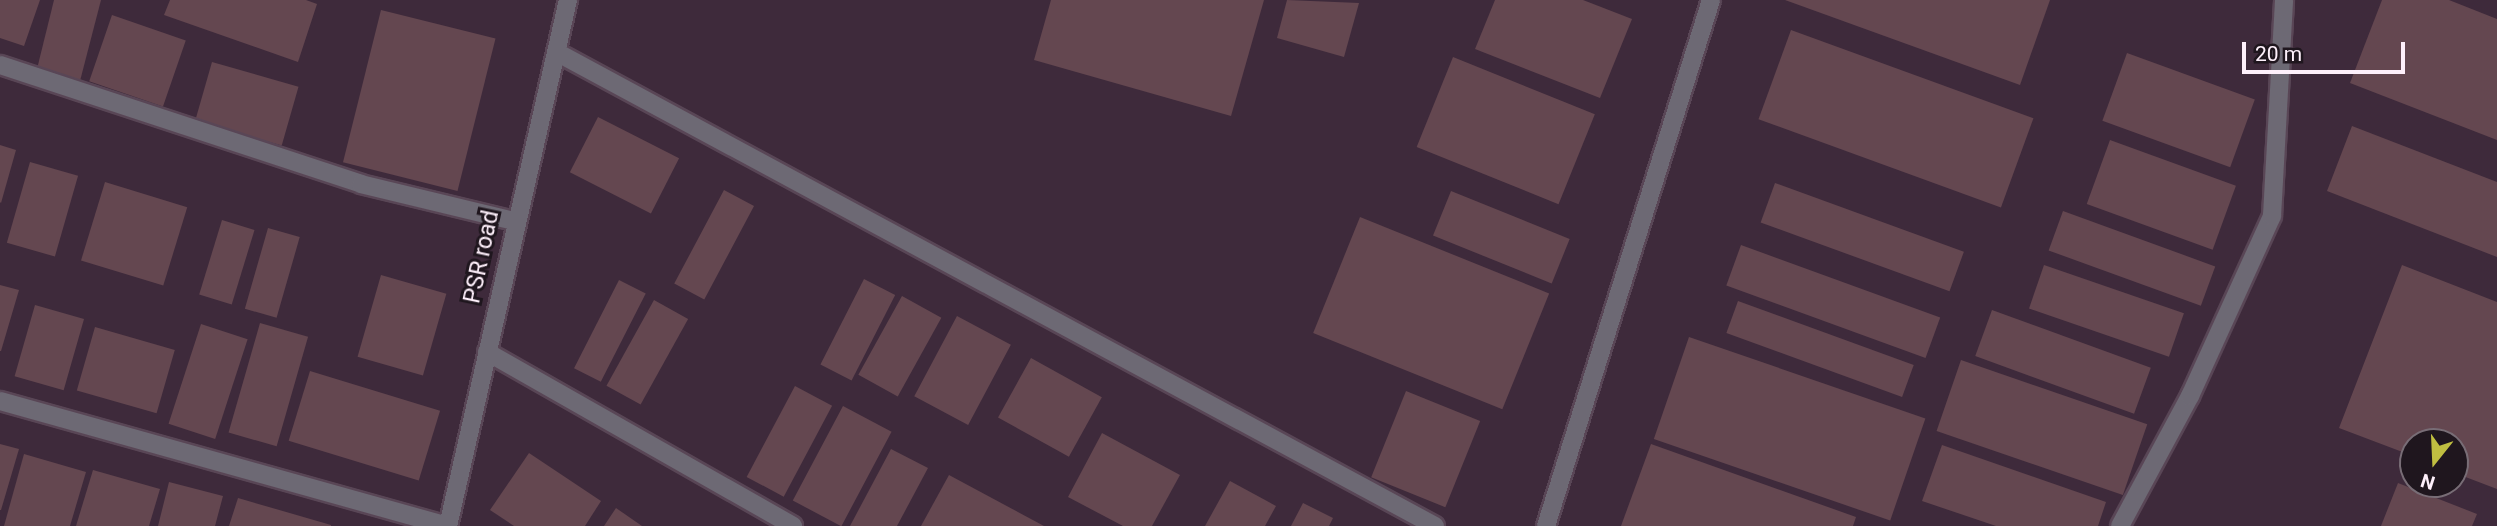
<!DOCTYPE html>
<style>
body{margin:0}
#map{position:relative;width:2497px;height:526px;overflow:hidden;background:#3e2a3b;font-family:Roboto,sans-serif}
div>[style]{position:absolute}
.building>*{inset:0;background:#644750;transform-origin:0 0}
.roads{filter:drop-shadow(2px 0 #594656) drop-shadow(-2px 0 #594656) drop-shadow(0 2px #594656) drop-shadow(0 -2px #594656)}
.street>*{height:18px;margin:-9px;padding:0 9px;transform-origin:9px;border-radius:9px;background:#6d6974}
span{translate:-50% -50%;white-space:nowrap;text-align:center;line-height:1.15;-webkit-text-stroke:6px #1f161e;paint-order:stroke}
.street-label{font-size:23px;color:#fef0fb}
.north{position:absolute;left:2399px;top:428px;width:70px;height:70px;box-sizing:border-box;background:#1f161e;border:2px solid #786d76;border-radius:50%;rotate:198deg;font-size:19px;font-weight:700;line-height:28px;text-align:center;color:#fef0fb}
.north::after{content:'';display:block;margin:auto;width:24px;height:32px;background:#c0be41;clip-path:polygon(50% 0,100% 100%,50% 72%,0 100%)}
.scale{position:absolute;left:2242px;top:42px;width:163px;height:32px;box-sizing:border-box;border:4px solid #fef0fb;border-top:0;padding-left:9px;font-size:21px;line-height:24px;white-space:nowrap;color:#fef0fb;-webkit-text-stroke:5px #1f161e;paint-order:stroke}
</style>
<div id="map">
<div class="building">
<i style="clip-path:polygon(0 0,40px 0,24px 46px,0 38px)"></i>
<i style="clip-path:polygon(54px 0,101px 0,80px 81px,37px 69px)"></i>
<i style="clip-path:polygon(170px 0,306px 0,317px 4px,298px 62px,164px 15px)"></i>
<i style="clip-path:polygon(1051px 0,1264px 0,1231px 116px,1034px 60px)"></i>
<i style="clip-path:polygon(1287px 0,1359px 3px,1344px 57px,1277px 38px)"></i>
<i style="clip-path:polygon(1495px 0,1583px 0,1632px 19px,1600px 98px,1475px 49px)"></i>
<i style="clip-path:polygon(1785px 0,2050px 0,2020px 85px)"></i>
<i style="clip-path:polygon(2382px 0,2449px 0,2497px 19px,2497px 140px,2350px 83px)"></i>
<i style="left:381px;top:10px;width:118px;height:157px;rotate:14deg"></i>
<i style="left:112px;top:15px;width:78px;height:70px;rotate:19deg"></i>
<i style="left:1791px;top:30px;width:258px;height:95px;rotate:20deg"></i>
<i style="left:2127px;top:53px;width:136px;height:72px;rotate:20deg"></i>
<i style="left:1453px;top:57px;width:153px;height:97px;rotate:22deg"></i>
<i style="left:212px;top:62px;width:90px;height:61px;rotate:16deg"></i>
<i style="left:598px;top:117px;width:91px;height:62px;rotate:27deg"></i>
<i style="clip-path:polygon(2352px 126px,2497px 182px,2497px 257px,2327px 191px)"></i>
<i style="left:2110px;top:140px;width:134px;height:68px;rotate:20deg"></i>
<i style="clip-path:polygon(0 145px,16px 150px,1px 203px,0 202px)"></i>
<i style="left:30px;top:162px;width:50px;height:84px;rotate:16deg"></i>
<i style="left:105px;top:182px;width:86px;height:82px;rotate:17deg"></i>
<i style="left:1775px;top:183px;width:201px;height:42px;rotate:20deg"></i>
<i style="left:724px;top:190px;width:34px;height:106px;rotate:28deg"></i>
<i style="left:1451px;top:191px;width:128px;height:48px;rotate:22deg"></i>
<i style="left:2063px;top:211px;width:162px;height:42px;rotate:20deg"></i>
<i style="left:1360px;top:217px;width:204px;height:125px;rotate:22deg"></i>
<i style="left:222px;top:220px;width:34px;height:78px;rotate:17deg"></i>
<i style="left:268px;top:228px;width:33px;height:84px;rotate:16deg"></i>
<i style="left:1741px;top:245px;width:212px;height:43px;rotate:20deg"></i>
<i style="left:2044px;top:265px;width:148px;height:46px;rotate:19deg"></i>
<i style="clip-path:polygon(2402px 265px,2497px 302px,2497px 489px,2455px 473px,2455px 442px,2413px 442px,2413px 456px,2339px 428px)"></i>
<i style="left:381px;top:275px;width:68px;height:85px;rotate:16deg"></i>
<i style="left:864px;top:279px;width:35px;height:96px;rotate:27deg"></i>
<i style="left:619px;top:280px;width:30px;height:99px;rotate:27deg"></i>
<i style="clip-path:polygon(0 285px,19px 290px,1px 351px,0 351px)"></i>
<i style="left:902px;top:296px;width:45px;height:90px;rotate:29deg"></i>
<i style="left:654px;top:300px;width:39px;height:98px;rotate:29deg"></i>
<i style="left:1738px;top:301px;width:187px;height:34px;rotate:20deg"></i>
<i style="left:35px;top:305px;width:51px;height:74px;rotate:16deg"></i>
<i style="left:1992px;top:310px;width:169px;height:49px;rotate:20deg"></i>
<i style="left:957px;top:316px;width:61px;height:91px;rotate:28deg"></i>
<i style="left:260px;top:323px;width:50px;height:114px;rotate:16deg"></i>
<i style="left:201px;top:324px;width:49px;height:105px;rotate:18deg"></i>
<i style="left:95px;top:327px;width:83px;height:66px;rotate:16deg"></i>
<i style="left:1689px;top:337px;width:250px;height:108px;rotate:19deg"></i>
<i style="left:1031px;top:358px;width:81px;height:68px;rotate:29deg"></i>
<i style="left:1961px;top:360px;width:197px;height:75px;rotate:19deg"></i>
<i style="left:310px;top:371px;width:136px;height:73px;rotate:17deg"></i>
<i style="left:795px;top:386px;width:42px;height:103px;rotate:28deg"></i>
<i style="left:1406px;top:391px;width:80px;height:93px;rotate:22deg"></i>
<i style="left:843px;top:406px;width:55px;height:107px;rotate:28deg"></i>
<i style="clip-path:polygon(1102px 433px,1180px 475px,1152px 526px,1123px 526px,1068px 497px)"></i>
<i style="clip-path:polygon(0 444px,19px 449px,1px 510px,0 510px)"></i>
<i style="clip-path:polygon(1651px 444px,1856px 517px,1853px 526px,1621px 526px)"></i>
<i style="clip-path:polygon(1942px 445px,2106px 502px,2098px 526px,1996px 526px,1922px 501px)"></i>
<i style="clip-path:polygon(891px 449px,928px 468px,897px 526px,850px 526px)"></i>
<i style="clip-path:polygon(529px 453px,601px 501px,585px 526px,514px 526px,490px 510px)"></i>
<i style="clip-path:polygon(24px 454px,86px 472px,70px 526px,4px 526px)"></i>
<i style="clip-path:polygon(93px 470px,160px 489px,149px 526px,76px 526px)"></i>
<i style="clip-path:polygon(949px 475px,1044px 526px,921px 526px)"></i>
<i style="clip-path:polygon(1230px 481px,1276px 506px,1265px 526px,1205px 526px)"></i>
<i style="clip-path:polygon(169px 482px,223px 496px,215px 526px,158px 526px)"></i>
<i style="clip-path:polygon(2398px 483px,2477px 514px,2472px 526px,2381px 526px)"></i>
<i style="clip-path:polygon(238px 498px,331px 525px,331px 526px,229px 526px)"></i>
<i style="clip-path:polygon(1303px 503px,1333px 518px,1329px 526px,1291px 526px)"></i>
<i style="clip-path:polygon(616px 508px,642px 526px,604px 526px)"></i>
</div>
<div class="roads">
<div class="street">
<i style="left:560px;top:54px;width:994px;rotate:28.34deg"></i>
<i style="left:0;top:65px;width:380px;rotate:18.2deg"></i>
<i style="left:361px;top:184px;width:157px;rotate:13.6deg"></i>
<i style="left:487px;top:352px;width:352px;rotate:29.6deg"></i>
<i style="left:0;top:401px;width:465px;rotate:15.6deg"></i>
<i style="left:448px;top:526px;width:540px;rotate:-77.15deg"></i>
<i style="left:1546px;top:526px;width:551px;rotate:-72.58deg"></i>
<i style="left:2120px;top:526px;width:148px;rotate:-61.7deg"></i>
<i style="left:2190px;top:396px;width:198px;rotate:-65.5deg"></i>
<i style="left:2272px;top:216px;width:216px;rotate:-86.8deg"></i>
</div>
</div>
<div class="street-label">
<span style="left:482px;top:257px;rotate:-78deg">PSR road</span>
</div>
<div class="north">N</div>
<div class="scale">20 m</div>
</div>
